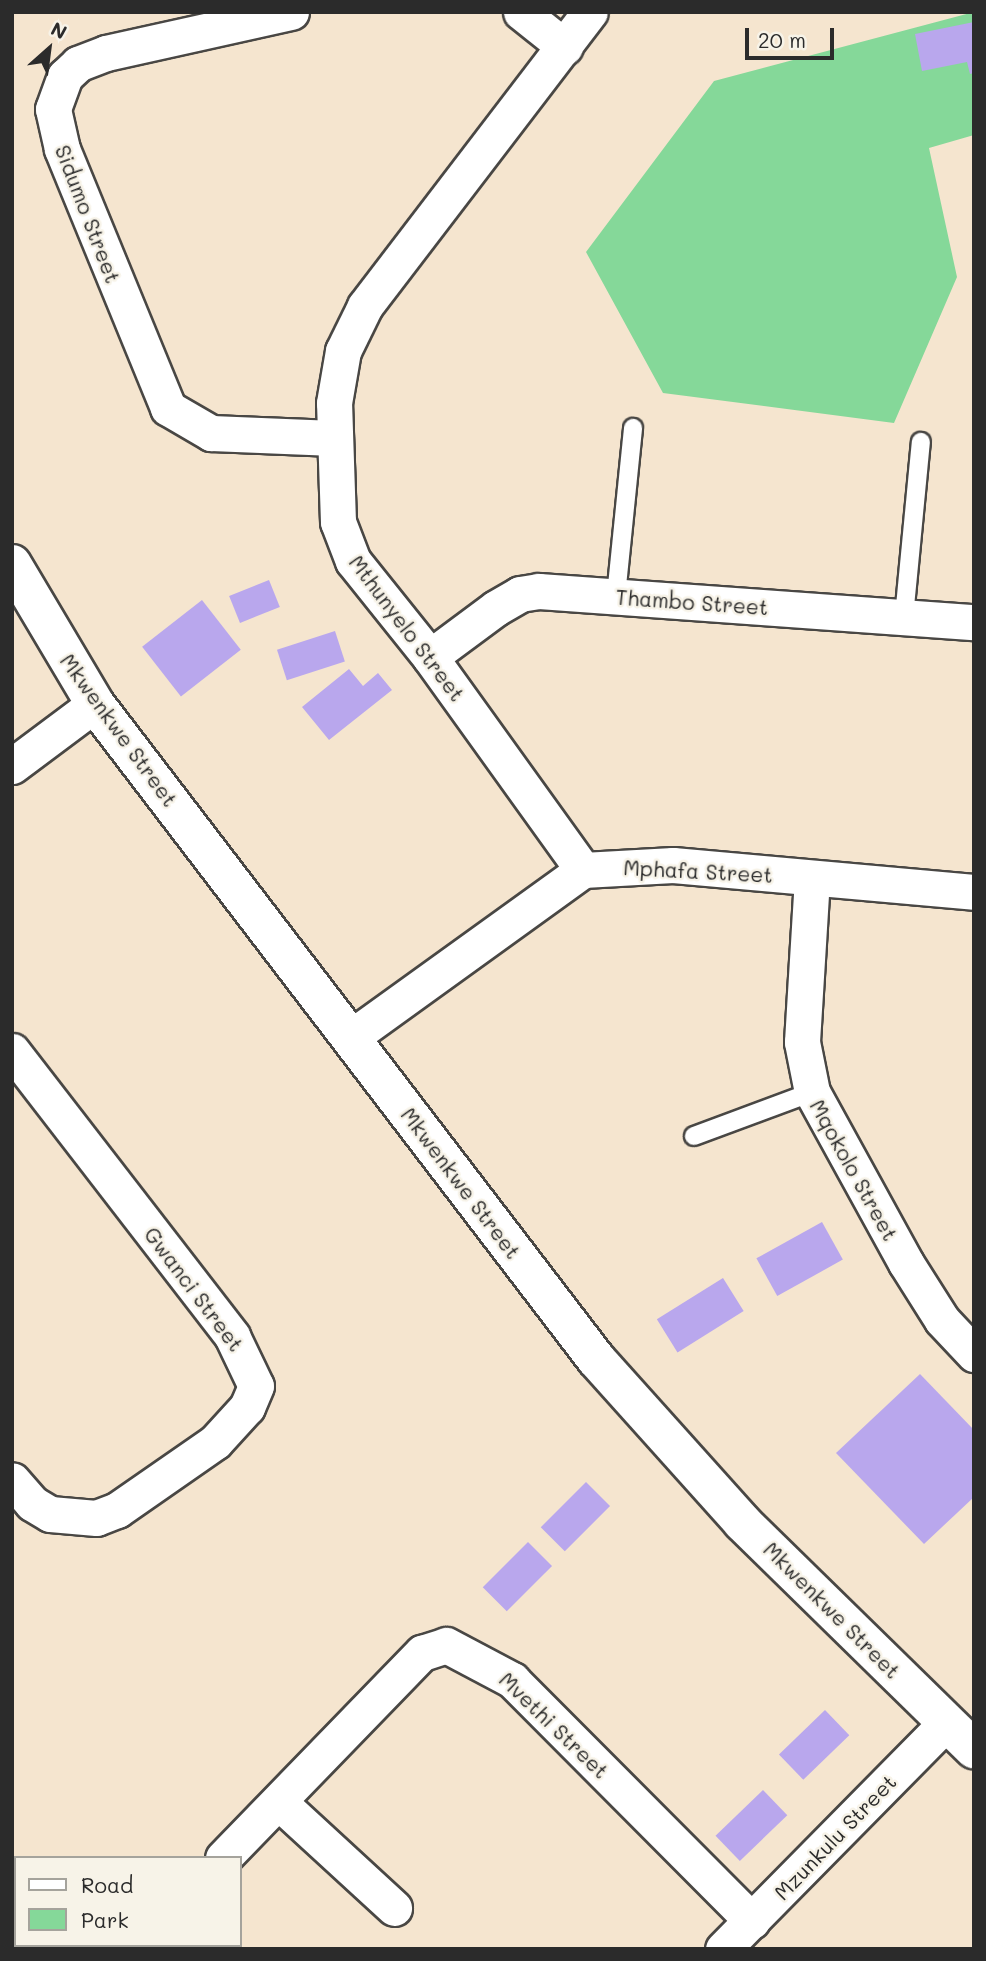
<!DOCTYPE html>
<style>
body{margin:0}
#map{position:relative;width:986px;height:1961px;overflow:hidden;background:#f5e5cf;font-family:Mali,sans-serif}
div>[style]{position:absolute}
.green>*{inset:0;background:#85d899}
.building>*{inset:0;background:#b9a7ed;transform-origin:0 0}
.roads{filter:drop-shadow(2px 0 #494744) drop-shadow(-2px 0 #494744) drop-shadow(0 2px #494744) drop-shadow(0 -2px #494744)}
.service>*{height:18px;margin:-9px;padding:0 9px;transform-origin:9px;border-radius:9px;background:#fff}
.minor>*{height:35px;margin:-17.5px;padding:0 17.5px;transform-origin:17.5px;border-radius:17.5px;background:#fff}
.tertiary>*{height:38px;margin:-19px;padding:0 19px;transform-origin:19px;border-radius:19px;background:#fff}
span{translate:-50% -50%;white-space:nowrap;text-align:center;line-height:1.15;-webkit-text-stroke:5px #f7f3e8;paint-order:stroke}
.street-label{font-size:21px;color:#2b2b2b}
.frame{position:absolute;inset:0;border:14px solid #2b2b2b;pointer-events:none}
.legend{position:absolute;left:14px;top:1856px;width:228px;height:91px;box-sizing:border-box;background:#f7f3e8;border:2px solid #a5a39c;margin:0;padding:9px 12px;list-style:none;font-size:21px;color:#2b2b2b}
.legend li{display:flex;align-items:center;gap:14px;height:35px}
.legend b{width:35px;border:2px solid #a5a39c}
.north{position:absolute;left:14px;top:14px;width:70px;height:70px;-webkit-text-stroke:5px #f7f3e8;paint-order:stroke;rotate:28deg;font-size:19px;font-weight:700;line-height:28px;text-align:center;color:#2b2b2b}
.north::after{content:'';display:block;margin:auto;width:24px;height:32px;background:#2b2b2b;clip-path:polygon(50% 0,100% 100%,50% 72%,0 100%)}
.scale{position:absolute;left:745px;top:28px;width:89px;height:32px;box-sizing:border-box;border:4px solid #2b2b2b;border-top:0;padding-left:9px;font-size:21px;line-height:24px;white-space:nowrap;color:#2b2b2b;-webkit-text-stroke:5px #f7f3e8;paint-order:stroke}
</style>
<div id="map">
<div class="green">
<i style="clip-path:polygon(974px 12px,974px 135px,929px 148px,957px 277px,894px 423px,663px 393px,586px 252px,714px 81px)"></i>
</div>
<div class="building">
<i style="clip-path:polygon(974px 22px,974px 73px,970px 74px,967px 62px,922px 71px,915px 34px)"></i>
<i style="left:269px;top:580px;width:29px;height:43px;rotate:68deg"></i>
<i style="left:202px;top:600px;width:63px;height:76px;rotate:52deg"></i>
<i style="left:335px;top:631px;width:32px;height:61px;rotate:72deg"></i>
<i style="clip-path:polygon(349px 669px,363px 686px,378px 673px,392px 690px,329px 740px,302px 707px)"></i>
<i style="left:822px;top:1222px;width:43px;height:75px;rotate:61deg"></i>
<i style="left:723px;top:1278px;width:39px;height:78px;rotate:58deg"></i>
<i style="clip-path:polygon(920px 1374px,974px 1430px,974px 1497px,924px 1544px,836px 1453px)"></i>
<i style="left:586px;top:1482px;width:34px;height:64px;rotate:45deg"></i>
<i style="left:528px;top:1542px;width:34px;height:64px;rotate:45deg"></i>
<i style="left:825px;top:1710px;width:35px;height:64px;rotate:46deg"></i>
<i style="left:763px;top:1790px;width:35px;height:66px;rotate:46deg"></i>
</div>
<div class="roads">
<div class="service">
<i style="left:616px;top:596px;width:169px;rotate:-84.2deg"></i>
<i style="left:904px;top:617px;width:176px;rotate:-84.5deg"></i>
<i style="left:694px;top:1136px;width:126px;rotate:-20.4deg"></i>
</div>
<div class="minor">
<i style="left:291px;top:12px;width:189px;rotate:167.5deg"></i>
<i style="left:106px;top:53px;width:30px;rotate:159deg"></i>
<i style="left:78px;top:64px;width:18px;rotate:137deg"></i>
<i style="left:65px;top:76px;width:35px;rotate:110deg"></i>
<i style="left:53px;top:109px;width:41px;rotate:77.3deg"></i>
<i style="left:62px;top:149px;width:280px;rotate:67.7deg"></i>
<i style="left:168px;top:408px;width:50px;rotate:30.2deg"></i>
<i style="left:211px;top:433px;width:123px;rotate:2.3deg"></i>
<i style="left:521px;top:12px;width:56px;rotate:38.5deg"></i>
<i style="left:430px;top:657px;width:82px;rotate:-36.6deg"></i>
<i style="left:496px;top:608px;width:28px;rotate:-30deg"></i>
<i style="left:520px;top:594px;width:19px;rotate:-9deg"></i>
<i style="left:539px;top:591px;width:436px;rotate:4.1deg"></i>
<i style="left:12px;top:766px;width:104px;rotate:-36.8deg"></i>
<i style="left:583px;top:870px;width:262px;rotate:-125.7deg"></i>
<i style="left:430px;top:657px;width:123px;rotate:-128.7deg"></i>
<i style="left:353px;top:561px;width:42px;rotate:-111deg"></i>
<i style="left:338px;top:522px;width:119px;rotate:-91.9deg"></i>
<i style="left:334px;top:403px;width:53px;rotate:-80.2deg"></i>
<i style="left:343px;top:351px;width:50px;rotate:-63.9deg"></i>
<i style="left:365px;top:306px;width:370px;rotate:-52.6deg"></i>
<i style="left:812px;top:878px;width:164px;rotate:93.5deg"></i>
<i style="left:802px;top:1042px;width:51px;rotate:78.7deg"></i>
<i style="left:812px;top:1092px;width:195px;rotate:61.2deg"></i>
<i style="left:906px;top:1263px;width:67px;rotate:57.7deg"></i>
<i style="left:942px;top:1320px;width:47px;rotate:46.7deg"></i>
<i style="left:350px;top:1038px;width:287px;rotate:-35.8deg"></i>
<i style="left:583px;top:870px;width:90px;rotate:-3.2deg"></i>
<i style="left:673px;top:865px;width:302px;rotate:5.1deg"></i>
<i style="left:12px;top:1051px;width:360px;rotate:52.3deg"></i>
<i style="left:232px;top:1336px;width:55px;rotate:64.4deg"></i>
<i style="left:256px;top:1386px;width:23px;rotate:113deg"></i>
<i style="left:247px;top:1407px;width:47px;rotate:132.4deg"></i>
<i style="left:215px;top:1442px;width:119px;rotate:145.2deg"></i>
<i style="left:117px;top:1510px;width:22px;rotate:159deg"></i>
<i style="left:96px;top:1518px;width:46px;rotate:-175deg"></i>
<i style="left:50px;top:1514px;width:21px;rotate:-149deg"></i>
<i style="left:32px;top:1503px;width:30px;rotate:-131deg"></i>
<i style="left:280px;top:1803px;width:155px;rotate:42.6deg"></i>
<i style="left:223px;top:1858px;width:286px;rotate:-45.9deg"></i>
<i style="left:422px;top:1653px;width:25px;rotate:-18deg"></i>
<i style="left:446px;top:1645px;width:75px;rotate:27.9deg"></i>
<i style="left:512px;top:1680px;width:340px;rotate:45.1deg"></i>
<i style="left:133px;top:1949px;width:5px;rotate:-53deg"></i>
<i style="left:723px;top:1949px;width:316px;rotate:-45.4deg"></i>
</div>
<div class="tertiary">
<i style="left:12px;top:564px;width:163px;rotate:59.3deg"></i>
<i style="left:95px;top:704px;width:825px;rotate:52.59deg"></i>
<i style="left:596px;top:1359px;width:219px;rotate:48.1deg"></i>
<i style="left:742px;top:1522px;width:325px;rotate:44.4deg"></i>
</div>
</div>
<div class="street-label">
<span style="left:88px;top:214px;rotate:69deg">Sidumo Street</span>
<span style="left:692px;top:602px;rotate:4deg">Thambo Street</span>
<span style="left:407px;top:628px;rotate:53deg">Mthunyelo Street</span>
<span style="left:119px;top:730px;rotate:54deg">Mkwenkwe Street</span>
<span style="left:698px;top:871px;rotate:3deg">Mphafa Street</span>
<span style="left:854px;top:1170px;rotate:61deg">Mqokolo Street</span>
<span style="left:461px;top:1183px;rotate:53deg">Mkwenkwe Street</span>
<span style="left:194px;top:1289px;rotate:53deg">Gwanci Street</span>
<span style="left:832px;top:1610px;rotate:45deg">Mkwenkwe Street</span>
<span style="left:554px;top:1725px;rotate:44deg">Mvethi Street</span>
<span style="left:835px;top:1837px;rotate:-46deg">Mzunkulu Street</span>
</div>
<div class="frame"></div>
<ul class="legend">
<li><b style="height:9px;background:#fff"></b>Road</li>
<li><b style="height:19px;background:#85d899"></b>Park</li>
</ul>
<div class="north">N</div>
<div class="scale">20 m</div>
</div>
